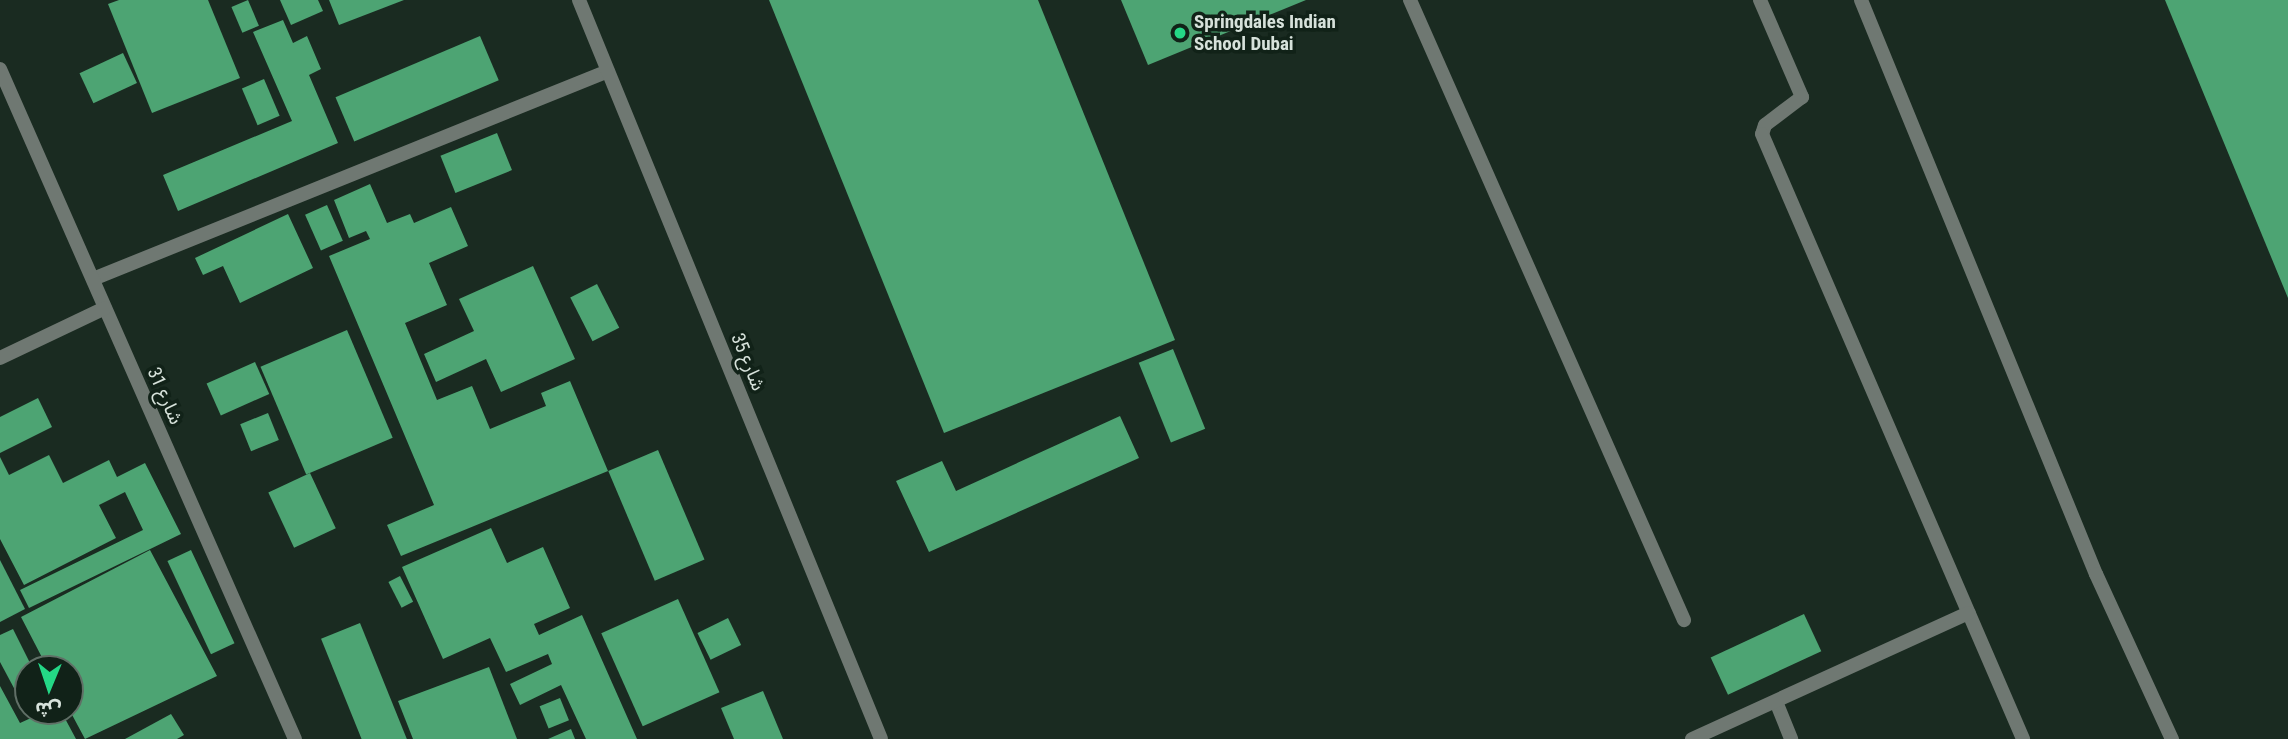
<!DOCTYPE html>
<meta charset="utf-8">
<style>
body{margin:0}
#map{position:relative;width:2288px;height:739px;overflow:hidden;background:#1a2b21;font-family:"Roboto Condensed","Noto Sans Arabic",sans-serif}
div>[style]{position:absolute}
.building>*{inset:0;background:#4da473;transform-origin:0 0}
.service>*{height:14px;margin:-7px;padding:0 7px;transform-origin:7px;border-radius:7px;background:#6f7872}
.minor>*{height:14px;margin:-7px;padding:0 7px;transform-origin:7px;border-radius:7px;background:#6f7872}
.dots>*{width:19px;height:19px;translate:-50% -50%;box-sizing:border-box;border:4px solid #112218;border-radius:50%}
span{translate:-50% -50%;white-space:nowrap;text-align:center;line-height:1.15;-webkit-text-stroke:7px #112218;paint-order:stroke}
.poi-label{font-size:19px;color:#d7e2db;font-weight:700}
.left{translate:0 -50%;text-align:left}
.street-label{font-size:19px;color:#d7e2db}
.north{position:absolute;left:14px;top:655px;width:70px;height:70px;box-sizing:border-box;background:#112218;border:2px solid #606f66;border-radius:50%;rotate:182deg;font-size:19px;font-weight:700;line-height:28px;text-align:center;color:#d7e2db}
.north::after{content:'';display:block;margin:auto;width:24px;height:32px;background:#24d886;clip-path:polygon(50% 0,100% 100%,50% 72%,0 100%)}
</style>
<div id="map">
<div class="building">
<i style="clip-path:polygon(119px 0,208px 0,240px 78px,152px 113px,108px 4px)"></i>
<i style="left:248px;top:0;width:28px;height:18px;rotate:67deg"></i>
<i style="clip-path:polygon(280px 0,318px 0,323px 11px,291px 25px)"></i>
<i style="clip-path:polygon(329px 0,404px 0,339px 25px)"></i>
<i style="clip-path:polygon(769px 0,1038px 0,1175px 340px,944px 433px)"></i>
<i style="clip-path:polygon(1121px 0,1306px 0,1148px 65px)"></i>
<i style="clip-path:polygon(2165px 0,2288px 0,2288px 298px)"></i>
<i style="clip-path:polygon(283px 20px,293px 43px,307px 36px,321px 69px,309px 75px,338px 143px,178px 211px,163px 175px,292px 121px,253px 32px)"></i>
<i style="left:480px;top:36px;width:48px;height:157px;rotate:67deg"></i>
<i style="left:123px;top:53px;width:33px;height:48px;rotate:65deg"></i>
<i style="left:264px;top:79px;width:40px;height:24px;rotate:67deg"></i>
<i style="left:497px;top:133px;width:40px;height:61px;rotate:68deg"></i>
<i style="clip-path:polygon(370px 184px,387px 223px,410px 214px,414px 223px,451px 207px,468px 246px,429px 263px,447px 305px,405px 323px,437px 400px,472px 386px,490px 429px,546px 406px,541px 393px,570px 381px,608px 471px,401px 556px,387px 525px,434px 505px,329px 256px,370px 239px,366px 231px,349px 238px,334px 200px)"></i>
<i style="left:327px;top:205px;width:39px;height:24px;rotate:66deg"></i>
<i style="clip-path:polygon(288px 214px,313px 268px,240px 303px,223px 266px,203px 275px,195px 258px)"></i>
<i style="clip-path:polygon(533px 266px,575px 359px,501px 392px,486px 359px,436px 382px,424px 354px,474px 331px,459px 299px)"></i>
<i style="left:597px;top:284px;width:49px;height:30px;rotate:63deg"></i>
<i style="left:347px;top:330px;width:117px;height:94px;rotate:67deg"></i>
<i style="left:1173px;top:349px;width:86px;height:37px;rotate:68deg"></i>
<i style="left:255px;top:362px;width:35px;height:53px;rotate:66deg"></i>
<i style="clip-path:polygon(38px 398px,52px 427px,0 453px,0 417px)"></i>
<i style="left:268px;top:413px;width:29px;height:30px;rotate:68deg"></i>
<i style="clip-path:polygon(1120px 416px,1139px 458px,929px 552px,896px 481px,942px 461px,956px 491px)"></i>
<i style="left:658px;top:450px;width:119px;height:54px;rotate:67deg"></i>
<i style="clip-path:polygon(49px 455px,63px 483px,109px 460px,117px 477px,145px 463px,181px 534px,29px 608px,20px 590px,143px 530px,125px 492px,99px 505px,116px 538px,24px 585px,0 539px,0 457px,9px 475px)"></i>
<i style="left:310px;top:473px;width:61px;height:46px;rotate:65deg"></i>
<i style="clip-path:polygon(491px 528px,507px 563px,543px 547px,570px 608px,534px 624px,539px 635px,582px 615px,637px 739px,586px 739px,561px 685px,520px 705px,510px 684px,552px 664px,548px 654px,506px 672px,490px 638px,443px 659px,402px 567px)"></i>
<i style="clip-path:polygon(150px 550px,217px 676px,85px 739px,70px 711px,70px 669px,48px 669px,21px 617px)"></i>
<i style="left:191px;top:550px;width:103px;height:26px;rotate:65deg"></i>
<i style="clip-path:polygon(0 560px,25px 609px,0 622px)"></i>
<i style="left:400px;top:576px;width:29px;height:13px;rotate:63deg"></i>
<i style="left:678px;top:599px;width:102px;height:84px;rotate:66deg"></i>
<i style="left:1804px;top:614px;width:41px;height:103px;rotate:65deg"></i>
<i style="left:728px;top:618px;width:30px;height:34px;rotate:64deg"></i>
<i style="left:360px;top:623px;width:125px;height:42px;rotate:68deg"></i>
<i style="clip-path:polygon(13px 629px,33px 669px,28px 684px,15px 690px,0 662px,0 635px)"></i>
<i style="clip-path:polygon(489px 667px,517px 739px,413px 739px,398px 701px)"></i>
<i style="clip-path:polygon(0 686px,20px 723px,31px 718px,17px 697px,28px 691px,28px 711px,61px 711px,76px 739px,0 739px)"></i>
<i style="clip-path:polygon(763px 691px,783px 739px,734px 739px,721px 708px)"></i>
<i style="left:560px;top:698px;width:24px;height:22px;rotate:68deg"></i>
<i style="clip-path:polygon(171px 714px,184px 735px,177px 739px,125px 739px)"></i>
<i style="clip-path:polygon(571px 729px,575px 739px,548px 739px)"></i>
</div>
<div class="service">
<i style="left:1410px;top:0;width:678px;rotate:66.16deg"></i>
<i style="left:1760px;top:0;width:106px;rotate:66.6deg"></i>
<i style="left:1802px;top:97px;width:46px;rotate:142.9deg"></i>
<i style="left:1765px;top:125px;width:9px;rotate:108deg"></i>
<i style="left:1762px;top:134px;width:659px;rotate:66.66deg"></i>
<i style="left:93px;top:279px;width:555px;rotate:-21.99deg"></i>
<i style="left:1777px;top:704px;width:38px;rotate:68deg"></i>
<i style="left:1692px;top:739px;width:304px;rotate:-24.5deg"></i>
</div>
<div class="minor">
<i style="left:579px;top:0;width:798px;rotate:67.77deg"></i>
<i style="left:1861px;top:0;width:620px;rotate:67.74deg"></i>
<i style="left:2096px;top:574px;width:182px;rotate:65.3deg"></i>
<i style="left:0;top:69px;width:732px;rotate:66.24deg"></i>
<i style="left:0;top:358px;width:116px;rotate:-25.5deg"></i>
</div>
<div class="dots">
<i style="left:1180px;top:33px;background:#24d886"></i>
</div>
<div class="poi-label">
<span class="left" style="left:1194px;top:33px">Springdales Indian<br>School Dubai</span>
</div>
<div class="street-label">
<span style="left:748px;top:362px;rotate:68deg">شارع 35</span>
<span style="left:165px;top:396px;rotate:66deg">شارع 31</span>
</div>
<div class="north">ش</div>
</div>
